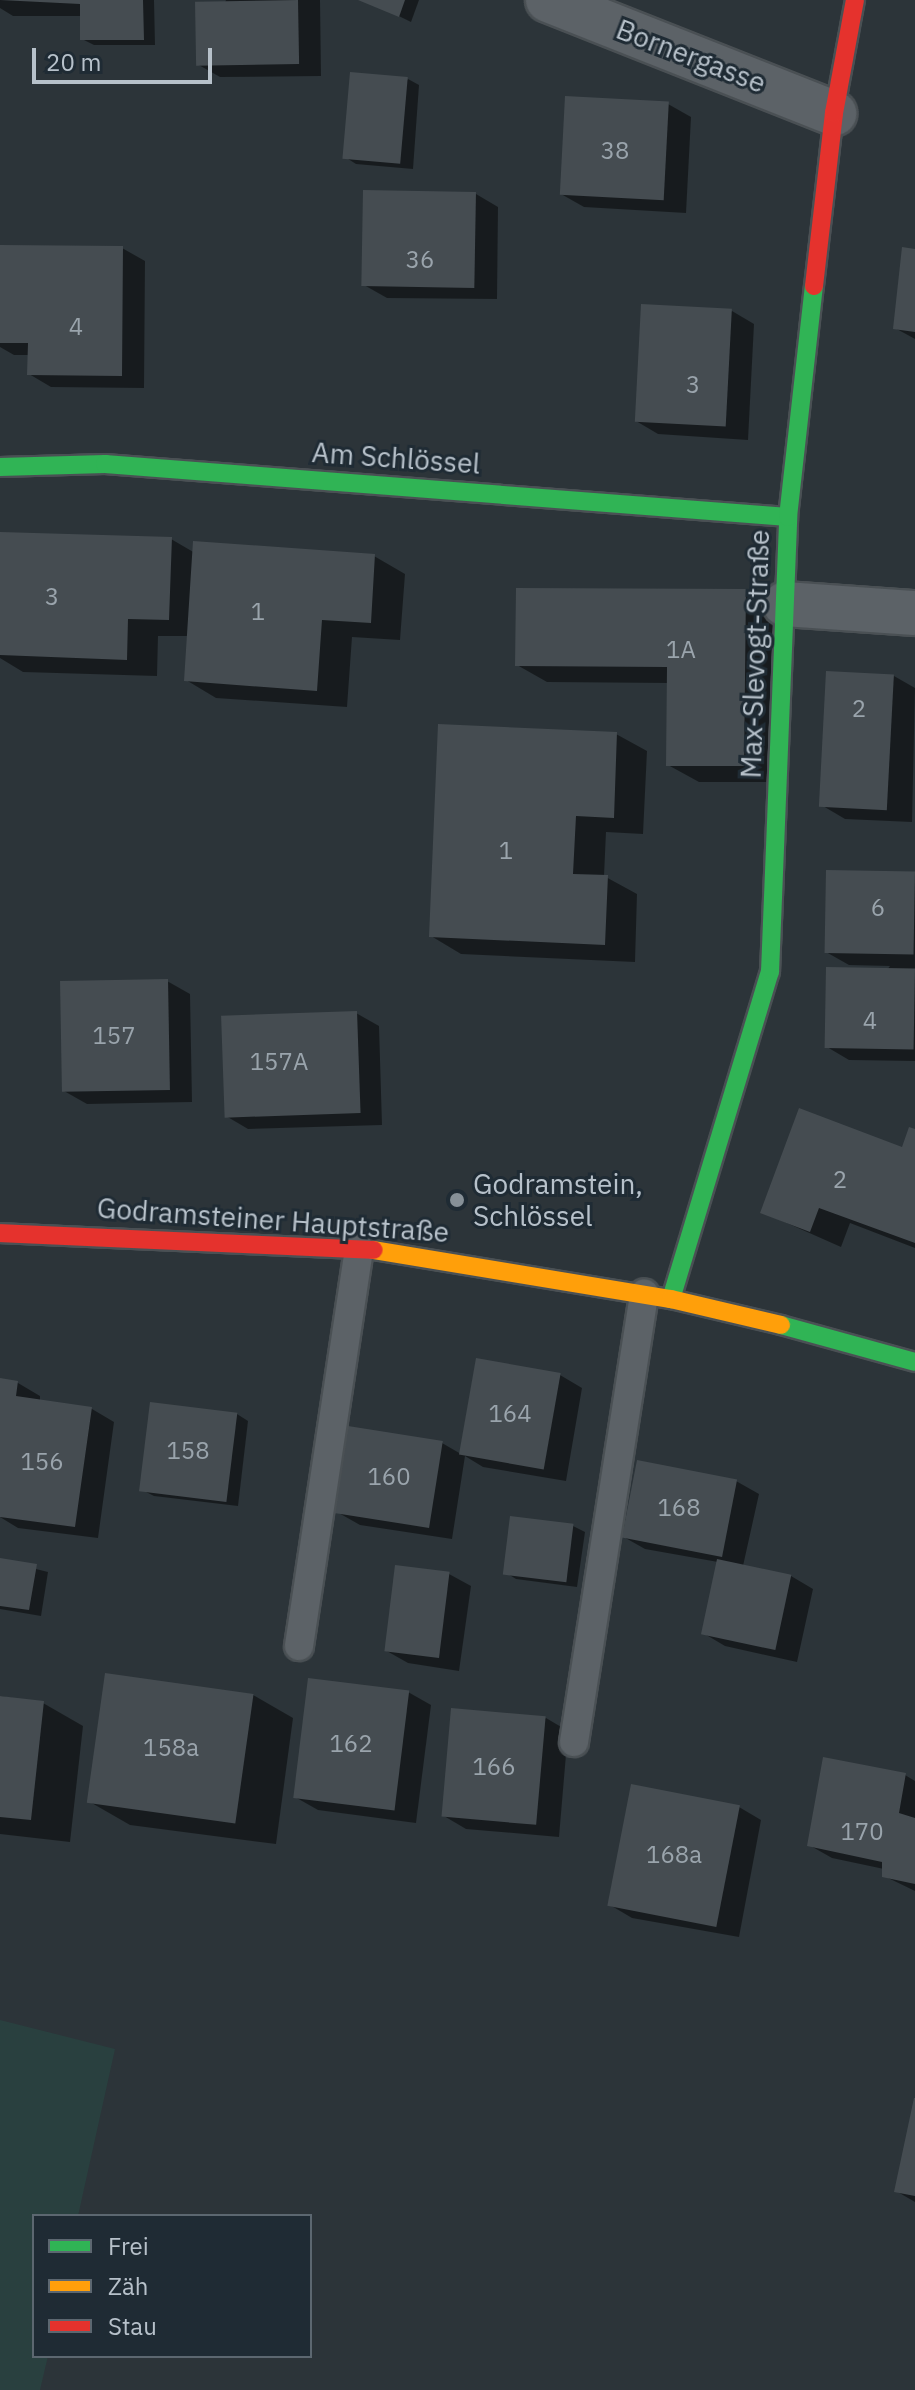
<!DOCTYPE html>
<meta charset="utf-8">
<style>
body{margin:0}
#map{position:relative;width:915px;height:2390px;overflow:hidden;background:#2c3439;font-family:"IBM Plex Sans",sans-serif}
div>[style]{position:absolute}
.green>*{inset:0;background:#29403f}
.shadow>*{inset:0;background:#0007}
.building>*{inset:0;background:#454c51;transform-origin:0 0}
.roads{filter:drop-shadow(2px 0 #4a5054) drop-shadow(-2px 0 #4a5054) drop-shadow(0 2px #4a5054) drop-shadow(0 -2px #4a5054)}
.lane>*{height:28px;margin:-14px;padding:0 14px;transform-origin:14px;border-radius:14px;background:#5c6267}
.street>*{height:44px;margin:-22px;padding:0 22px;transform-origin:22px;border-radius:22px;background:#5c6267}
.fast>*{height:18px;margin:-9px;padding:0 9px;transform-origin:9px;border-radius:9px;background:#30b455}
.slow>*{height:18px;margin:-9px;padding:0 9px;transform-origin:9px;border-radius:9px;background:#ff9f0a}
.jam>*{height:18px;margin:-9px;padding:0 9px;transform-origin:9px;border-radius:9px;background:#e5322d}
.dots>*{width:22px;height:22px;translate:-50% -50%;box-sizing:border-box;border:4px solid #1f2b34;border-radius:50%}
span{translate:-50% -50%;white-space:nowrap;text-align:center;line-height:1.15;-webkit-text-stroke:6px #1f2b34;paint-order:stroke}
.number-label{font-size:24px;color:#9aa4ac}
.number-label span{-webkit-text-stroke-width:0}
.street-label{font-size:28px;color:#b7c1ca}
.poi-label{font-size:28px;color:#b7c1ca}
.left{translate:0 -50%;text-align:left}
.legend{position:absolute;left:32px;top:2214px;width:280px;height:144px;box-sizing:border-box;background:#1f2b34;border:2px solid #5c6770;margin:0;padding:10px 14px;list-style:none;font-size:24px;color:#b7c1ca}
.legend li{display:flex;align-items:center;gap:16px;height:40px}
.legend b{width:40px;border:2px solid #5c6770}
.scale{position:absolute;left:32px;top:48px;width:180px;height:36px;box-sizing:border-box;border:4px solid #b7c1ca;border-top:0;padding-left:10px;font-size:24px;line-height:28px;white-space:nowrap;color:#b7c1ca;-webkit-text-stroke:6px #1f2b34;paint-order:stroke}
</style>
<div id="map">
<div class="green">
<i style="clip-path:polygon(0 2020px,115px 2049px,78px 2216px,34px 2216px,34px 2356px,48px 2356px,40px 2390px,0 2390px)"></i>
</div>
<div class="shadow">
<i style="clip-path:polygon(0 0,154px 0,155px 45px,94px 45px,82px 39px,82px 16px,13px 16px,0 8px)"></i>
<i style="clip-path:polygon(320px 0,321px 76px,220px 77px,197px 64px,226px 0)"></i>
<i style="clip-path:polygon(366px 0,419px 0,411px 22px)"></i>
<i style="clip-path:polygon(408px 79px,419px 85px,413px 169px,356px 164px,345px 157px)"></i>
<i style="clip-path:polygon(668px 104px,691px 117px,686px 213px,584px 207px,561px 194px)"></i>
<i style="clip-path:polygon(476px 194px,498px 207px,497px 299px,387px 298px,364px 285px)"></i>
<i style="clip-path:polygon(0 247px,122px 248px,145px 261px,144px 388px,51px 387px,29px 374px,29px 355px,14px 355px,0 347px)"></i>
<i style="clip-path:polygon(915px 251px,915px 339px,895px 328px)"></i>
<i style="clip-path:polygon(732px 311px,754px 324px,748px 440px,658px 434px,636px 421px)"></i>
<i style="clip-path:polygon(0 534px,171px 539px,195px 553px,374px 556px,405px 574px,400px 640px,352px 637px,347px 707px,216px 698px,186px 680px,189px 636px,158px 636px,157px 676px,23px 672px,0 658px)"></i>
<i style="clip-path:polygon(745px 591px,775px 609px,774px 782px,699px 782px,668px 765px,669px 683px,547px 682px,517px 665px)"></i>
<i style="clip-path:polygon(894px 676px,915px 688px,912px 822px,845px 819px,823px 806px)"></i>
<i style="clip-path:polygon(616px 734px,647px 751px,643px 834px,606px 832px,604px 876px,637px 894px,635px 962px,461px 954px,431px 936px)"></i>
<i style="clip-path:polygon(915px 873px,915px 1061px,849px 1060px,827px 1047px,890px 966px,849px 965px,826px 952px)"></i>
<i style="clip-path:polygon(167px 981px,190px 994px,192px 1102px,87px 1104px,64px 1091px)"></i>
<i style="clip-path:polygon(356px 1013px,379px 1026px,382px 1125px,248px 1129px,226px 1116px)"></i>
<i style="clip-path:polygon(915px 1131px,915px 1248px,850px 1223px,841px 1247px,762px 1212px,903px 1149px)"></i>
<i style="clip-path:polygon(560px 1375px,582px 1388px,566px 1481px,483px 1467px,465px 1456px,452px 1539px,360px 1525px,337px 1512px,442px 1443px,461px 1454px)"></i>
<i style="clip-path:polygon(0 1380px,18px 1383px,40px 1396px,40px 1401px,92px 1409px,114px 1422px,98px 1538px,18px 1528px,0 1517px)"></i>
<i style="clip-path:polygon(237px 1414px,248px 1421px,238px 1506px,154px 1496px,142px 1490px)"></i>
<i style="clip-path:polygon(736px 1481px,759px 1494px,743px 1566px,791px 1576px,813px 1589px,797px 1662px,725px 1646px,703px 1633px,718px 1562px,645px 1549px,622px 1536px)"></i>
<i style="clip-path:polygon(573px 1526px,585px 1532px,577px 1587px,516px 1579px,505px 1572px)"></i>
<i style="clip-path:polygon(0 1560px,48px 1572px,41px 1616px,0 1609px)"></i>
<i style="clip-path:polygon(449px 1574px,471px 1586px,459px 1671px,408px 1663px,385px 1650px)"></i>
<i style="clip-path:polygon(408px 1692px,431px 1705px,416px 1823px,318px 1810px,295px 1797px)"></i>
<i style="clip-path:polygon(253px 1695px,293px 1718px,276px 1844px,130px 1825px,90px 1802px)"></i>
<i style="clip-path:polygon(0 1696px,43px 1703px,83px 1726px,70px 1842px,0 1834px)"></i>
<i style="clip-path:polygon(546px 1718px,568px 1731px,559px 1837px,466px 1829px,444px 1816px)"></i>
<i style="clip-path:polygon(905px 1775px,915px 1781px,915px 1891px,884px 1876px,884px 1869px,832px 1858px,809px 1845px)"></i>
<i style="clip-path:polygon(739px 1807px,761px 1820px,739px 1937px,632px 1918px,610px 1905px)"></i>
<i style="clip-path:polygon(915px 2101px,915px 2202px,896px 2191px)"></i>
</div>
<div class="building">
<i style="clip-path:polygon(0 0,143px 0,144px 40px,80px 40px,80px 4px)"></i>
<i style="left:298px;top:0;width:64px;height:103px;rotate:89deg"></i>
<i style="clip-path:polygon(358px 0,405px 0,399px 17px)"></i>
<i style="left:350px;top:72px;width:58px;height:87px;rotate:5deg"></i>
<i style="left:565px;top:96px;width:104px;height:99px;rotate:3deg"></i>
<i style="left:363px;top:190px;width:113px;height:96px;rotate:1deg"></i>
<i style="clip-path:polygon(0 245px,123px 246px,122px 376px,27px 375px,28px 343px,0 343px)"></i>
<i style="clip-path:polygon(902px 247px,915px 249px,915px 332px,893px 329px)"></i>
<i style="left:641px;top:304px;width:91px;height:118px;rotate:3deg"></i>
<i style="clip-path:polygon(0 532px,172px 537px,169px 620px,128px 619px,127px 660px,0 655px)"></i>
<i style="clip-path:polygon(193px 541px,375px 554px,371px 623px,322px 620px,317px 691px,184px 681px)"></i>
<i style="clip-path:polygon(516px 588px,746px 589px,744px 766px,666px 766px,667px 667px,515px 666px)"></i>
<i style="left:826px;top:671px;width:68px;height:136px;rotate:3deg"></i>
<i style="clip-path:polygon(438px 724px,617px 732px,614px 818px,576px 816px,573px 874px,608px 875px,605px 945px,429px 937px)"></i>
<i style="left:826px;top:870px;width:89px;height:83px;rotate:1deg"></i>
<i style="left:826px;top:967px;width:89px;height:81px;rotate:1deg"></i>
<i style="left:168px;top:979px;width:111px;height:108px;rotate:89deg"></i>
<i style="left:357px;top:1011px;width:102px;height:136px;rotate:88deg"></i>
<i style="clip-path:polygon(799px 1108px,902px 1147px,909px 1127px,915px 1129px,915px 1243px,819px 1208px,810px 1232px,760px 1213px)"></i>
<i style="left:476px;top:1358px;width:86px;height:98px;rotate:10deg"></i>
<i style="clip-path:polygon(0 1378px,18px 1381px,16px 1396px,92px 1407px,75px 1527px,0 1517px)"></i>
<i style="left:150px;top:1402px;width:88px;height:90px;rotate:7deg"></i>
<i style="left:348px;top:1426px;width:96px;height:88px;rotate:9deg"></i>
<i style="left:637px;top:1460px;width:102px;height:79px;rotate:11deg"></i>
<i style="left:510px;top:1516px;width:64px;height:59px;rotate:7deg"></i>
<i style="clip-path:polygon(0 1558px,37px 1564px,29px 1610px,0 1606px)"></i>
<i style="left:717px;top:1559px;width:76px;height:77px;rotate:12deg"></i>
<i style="left:395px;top:1565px;width:55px;height:87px;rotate:7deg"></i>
<i style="left:105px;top:1673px;width:150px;height:131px;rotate:8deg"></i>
<i style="left:308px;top:1678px;width:102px;height:121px;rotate:7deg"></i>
<i style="clip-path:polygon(0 1696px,44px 1701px,31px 1820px,0 1817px)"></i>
<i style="left:451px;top:1708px;width:95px;height:109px;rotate:5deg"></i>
<i style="clip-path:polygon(823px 1757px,906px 1773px,899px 1813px,915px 1818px,915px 1884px,882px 1877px,882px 1862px,807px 1846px)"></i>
<i style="left:631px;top:1784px;width:111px;height:124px;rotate:11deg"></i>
<i style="clip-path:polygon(914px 2098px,915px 2098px,915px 2196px,894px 2192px)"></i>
</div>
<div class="roads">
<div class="lane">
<i style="left:299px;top:1646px;width:402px;rotate:-81.4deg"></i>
<i style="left:574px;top:1742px;width:454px;rotate:-81.1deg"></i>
</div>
<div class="street">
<i style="left:548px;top:0;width:308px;rotate:21.6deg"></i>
<i style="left:785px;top:604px;width:130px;rotate:4deg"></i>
</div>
<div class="fast">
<i style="left:0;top:467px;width:105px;rotate:-1.6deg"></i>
<i style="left:105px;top:464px;width:685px;rotate:4.44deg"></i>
<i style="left:671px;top:1299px;width:342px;rotate:-73.2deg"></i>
<i style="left:770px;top:972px;width:455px;rotate:-87.7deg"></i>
<i style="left:788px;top:517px;width:232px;rotate:-83.6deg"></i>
<i style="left:781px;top:1325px;width:139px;rotate:15.4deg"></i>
</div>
<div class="slow">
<i style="left:374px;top:1250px;width:301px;rotate:9.4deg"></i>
<i style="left:671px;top:1299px;width:113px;rotate:13.3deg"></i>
</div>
<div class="jam">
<i style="left:814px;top:286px;width:174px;rotate:-83.4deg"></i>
<i style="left:834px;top:113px;width:115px;rotate:-79.5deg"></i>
<i style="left:0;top:1233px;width:374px;rotate:2.6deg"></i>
</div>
</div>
<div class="dots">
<i style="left:457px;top:1200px;background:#869097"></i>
</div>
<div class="number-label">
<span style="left:615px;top:151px">38</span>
<span style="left:420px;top:260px">36</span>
<span style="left:76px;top:327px">4</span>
<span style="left:693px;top:385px">3</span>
<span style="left:52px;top:597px">3</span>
<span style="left:258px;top:612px">1</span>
<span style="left:681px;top:650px">1A</span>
<span style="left:859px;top:709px">2</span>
<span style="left:506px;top:851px">1</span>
<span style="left:878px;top:908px">6</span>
<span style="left:870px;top:1021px">4</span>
<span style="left:114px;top:1036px">157</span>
<span style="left:279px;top:1062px">157A</span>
<span style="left:840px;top:1180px">2</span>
<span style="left:510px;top:1414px">164</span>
<span style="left:188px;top:1451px">158</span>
<span style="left:42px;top:1462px">156</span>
<span style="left:389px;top:1477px">160</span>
<span style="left:679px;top:1508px">168</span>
<span style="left:351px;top:1744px">162</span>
<span style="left:171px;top:1748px">158a</span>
<span style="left:494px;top:1767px">166</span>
<span style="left:862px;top:1832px">170</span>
<span style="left:674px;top:1855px">168a</span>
</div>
<div class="street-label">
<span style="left:691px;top:56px;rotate:21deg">Bornergasse</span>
<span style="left:396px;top:458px;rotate:4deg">Am Schlössel</span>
<span style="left:755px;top:654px;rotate:-88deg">Max-Slevogt-Straße</span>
<span style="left:273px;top:1220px;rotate:4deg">Godramsteiner Hauptstraße</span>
</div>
<div class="poi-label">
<span class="left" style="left:473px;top:1200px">Godramstein,<br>Schlössel</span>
</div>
<ul class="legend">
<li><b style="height:10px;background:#30b455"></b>Frei</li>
<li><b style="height:10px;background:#ff9f0a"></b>Zäh</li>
<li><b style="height:10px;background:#e5322d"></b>Stau</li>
</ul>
<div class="scale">20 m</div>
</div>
